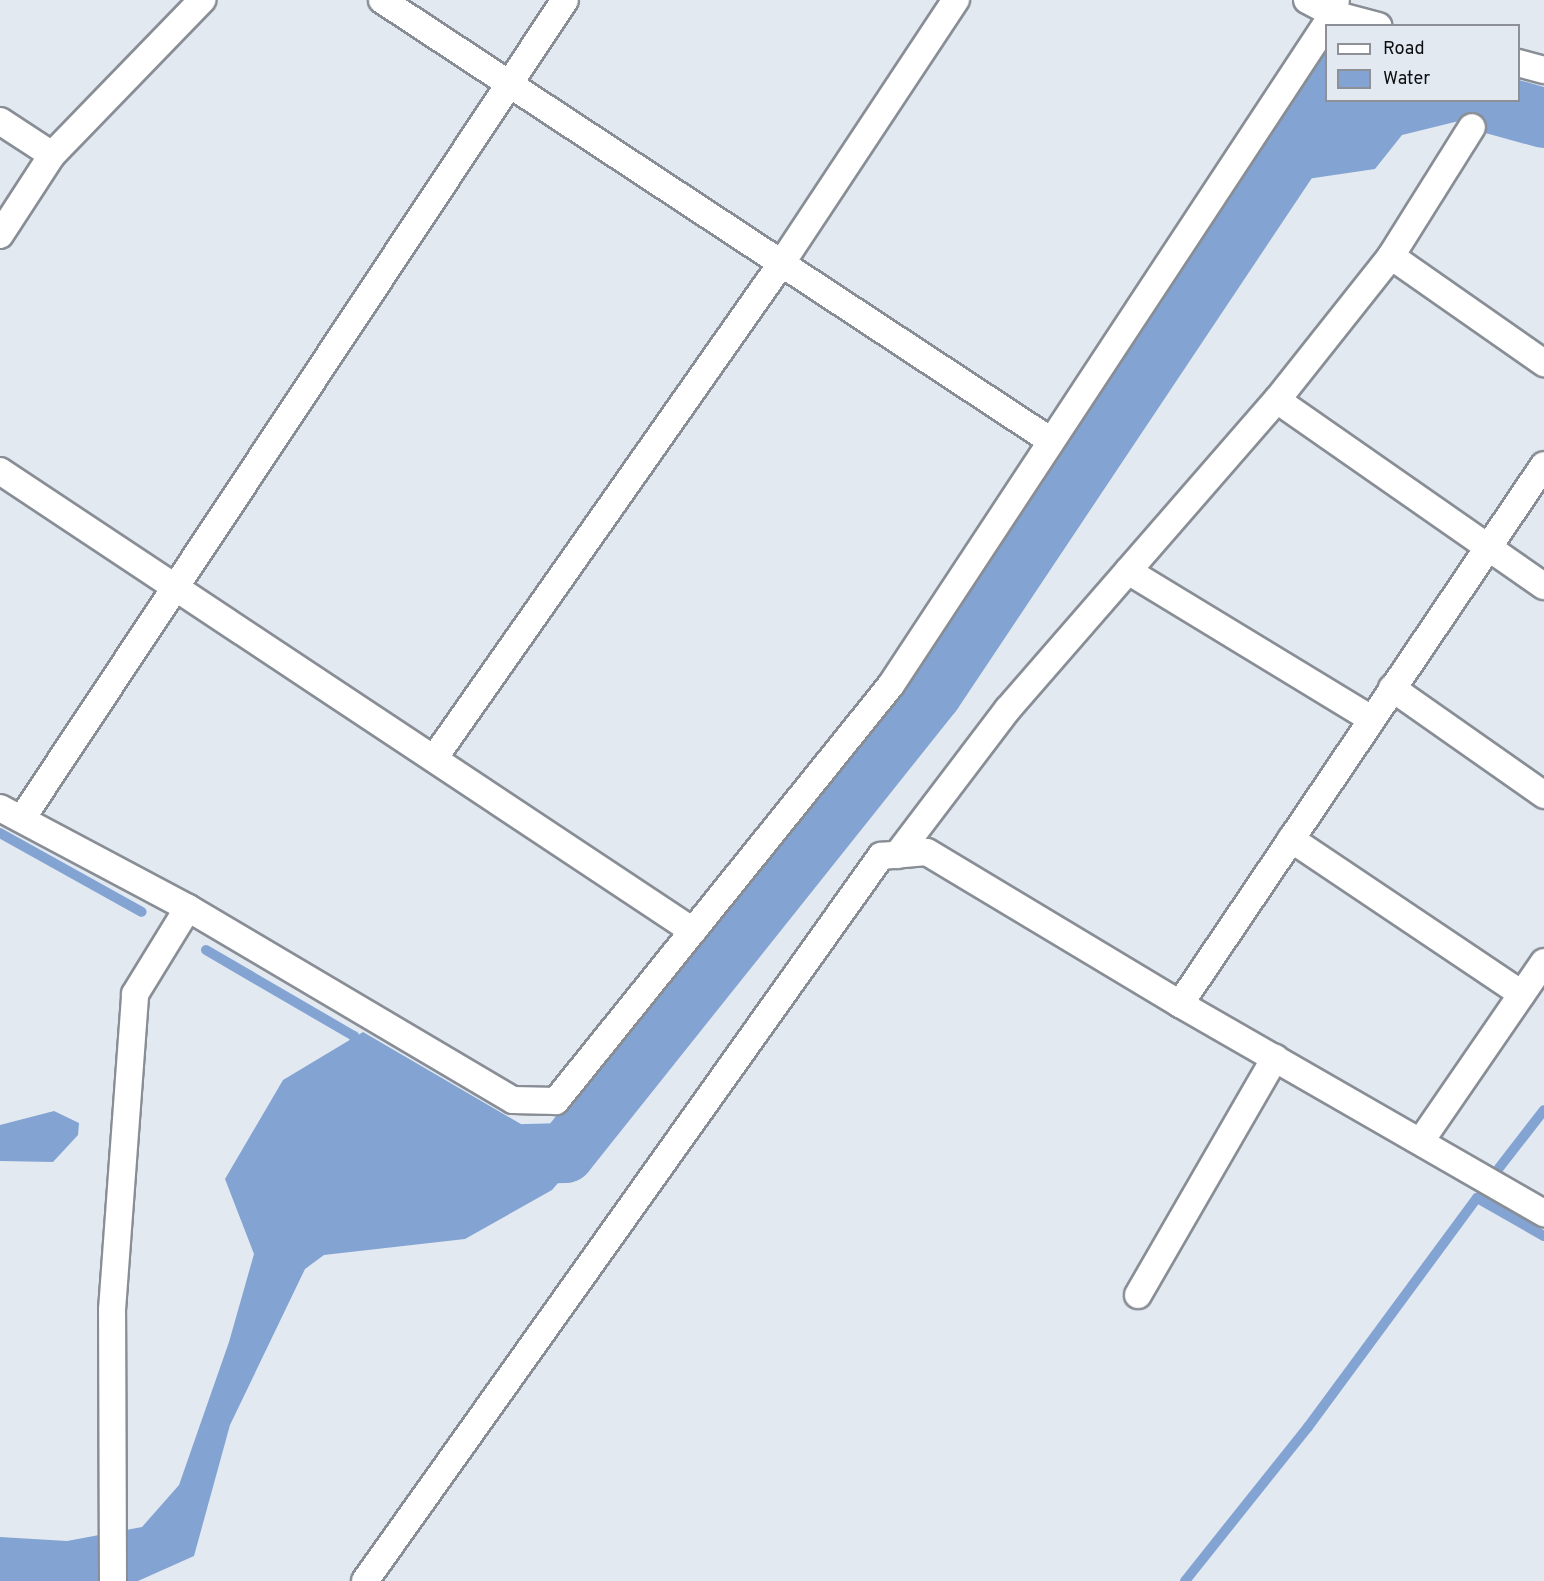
<!DOCTYPE html>
<style>
body{margin:0}
#map{position:relative;width:1544px;height:1581px;overflow:hidden;background:#e3e9f1;font-family:Overpass,sans-serif}
div>[style]{position:absolute}
.water>*{inset:0;background:#83a4d3}
.stream>*{height:10px;margin:-5px;padding:0 5px;transform-origin:5px;border-radius:5px;background:#83a4d3}
.river>*{height:60px;margin:-30px;padding:0 30px;transform-origin:30px;border-radius:30px;background:#83a4d3}
.roads{filter:drop-shadow(2px 0 #898e96) drop-shadow(-2px 0 #898e96) drop-shadow(0 2px #898e96) drop-shadow(0 -2px #898e96)}
.street>*{height:26px;margin:-13px;padding:0 13px;transform-origin:13px;border-radius:13px;background:#fff}
span{translate:-50% -50%;white-space:nowrap;text-align:center;line-height:1.15;-webkit-text-stroke:4.5px #e3e9f1;paint-order:stroke}
.legend{position:absolute;left:1325px;top:24px;width:195px;height:78px;box-sizing:border-box;background:#e3e9f1;border:2px solid #8d9197;margin:0;padding:8px 10px;list-style:none;font-size:18px;color:#0c0e11}
.legend li{display:flex;align-items:center;gap:12px;height:30px}
.legend b{width:30px;border:2px solid #8d9197}
</style>
<div id="map">
<div class="water">
<i style="clip-path:polygon(1326px 50px,1326px 100px,1472px 101px,1467px 119px,1402px 135px,1375px 169px,1307px 179px,1284px 169px,1257px 152px)"></i>
<i style="clip-path:polygon(363px 1032px,550px 1141px,576px 1162px,552px 1190px,465px 1239px,324px 1255px,305px 1269px,230px 1425px,194px 1556px,138px 1581px,0 1581px,0 1537px,67px 1541px,142px 1527px,179px 1485px,229px 1342px,254px 1254px,225px 1179px,283px 1080px)"></i>
<i style="clip-path:polygon(54px 1111px,79px 1123px,78px 1135px,53px 1162px,0 1161px,0 1125px)"></i>
</div>
<div class="stream">
<i style="left:0;top:833px;width:162px;rotate:29.1deg"></i>
<i style="left:206px;top:950px;width:171px;rotate:30.2deg"></i>
<i style="left:354px;top:1036px;width:14px;rotate:78deg"></i>
<i style="left:1499px;top:1168px;width:73px;rotate:-52.2deg"></i>
<i style="left:1185px;top:1581px;width:197px;rotate:-51.4deg"></i>
<i style="left:1308px;top:1427px;width:285px;rotate:-53.6deg"></i>
<i style="left:1477px;top:1198px;width:77px;rotate:29.6deg"></i>
</div>
<div class="river">
<i style="left:1479px;top:100px;width:67px;rotate:15.5deg"></i>
<i style="left:483px;top:1155px;width:82px;rotate:-1.4deg"></i>
<i style="left:565px;top:1153px;width:588px;rotate:-51.42deg"></i>
<i style="left:932px;top:693px;width:713px;rotate:-56.27deg"></i>
</div>
<div class="roads">
<div class="street">
<i style="left:382px;top:0;width:801px;rotate:33.39deg"></i>
<i style="left:1307px;top:0;width:30px;rotate:28deg"></i>
<i style="left:1333px;top:14px;width:47px;rotate:14.9deg"></i>
<i style="left:1518px;top:63px;width:27px;rotate:15deg"></i>
<i style="left:0;top:121px;width:62px;rotate:33.2deg"></i>
<i style="left:0;top:235px;width:95px;rotate:-57deg"></i>
<i style="left:52px;top:155px;width:216px;rotate:-45.9deg"></i>
<i style="left:1391px;top:256px;width:187px;rotate:35deg"></i>
<i style="left:1277px;top:400px;width:325px;rotate:34.9deg"></i>
<i style="left:0;top:471px;width:832px;rotate:33.58deg"></i>
<i style="left:1128px;top:571px;width:285px;rotate:31.3deg"></i>
<i style="left:1392px;top:688px;width:186px;rotate:35.1deg"></i>
<i style="left:435px;top:757px;width:602px;rotate:-54.94deg"></i>
<i style="left:781px;top:264px;width:317px;rotate:-56.5deg"></i>
<i style="left:0;top:808px;width:213px;rotate:28deg"></i>
<i style="left:188px;top:908px;width:377px;rotate:30.6deg"></i>
<i style="left:513px;top:1100px;width:43px;rotate:1.3deg"></i>
<i style="left:556px;top:1101px;width:534px;rotate:-51.16deg"></i>
<i style="left:891px;top:685px;width:803px;rotate:-56.63deg"></i>
<i style="left:1333px;top:14px;width:14px;rotate:-78deg"></i>
<i style="left:23px;top:817px;width:980px;rotate:-56.44deg"></i>
<i style="left:1291px;top:839px;width:278px;rotate:33.9deg"></i>
<i style="left:897px;top:855px;width:183px;rotate:-52.8deg"></i>
<i style="left:1008px;top:709px;width:410px;rotate:-49deg"></i>
<i style="left:1277px;top:400px;width:184px;rotate:-51.6deg"></i>
<i style="left:1391px;top:256px;width:152px;rotate:-57.9deg"></i>
<i style="left:1180px;top:1004px;width:650px;rotate:-55.97deg"></i>
<i style="left:1421px;top:1141px;width:217px;rotate:-55.5deg"></i>
<i style="left:1138px;top:1295px;width:274px;rotate:-60deg"></i>
<i style="left:113px;top:1581px;width:271px;rotate:-90.2deg"></i>
<i style="left:112px;top:1310px;width:317px;rotate:-85.8deg"></i>
<i style="left:135px;top:994px;width:101px;rotate:-58.4deg"></i>
<i style="left:365px;top:1581px;width:890px;rotate:-54.56deg"></i>
<i style="left:881px;top:856px;width:46px;rotate:-5deg"></i>
<i style="left:927px;top:852px;width:295px;rotate:31deg"></i>
<i style="left:1180px;top:1004px;width:420px;rotate:29.9deg"></i>
</div>
</div>
<ul class="legend">
<li><b style="height:8px;background:#fff"></b>Road</li>
<li><b style="height:16px;background:#83a4d3"></b>Water</li>
</ul>
</div>
